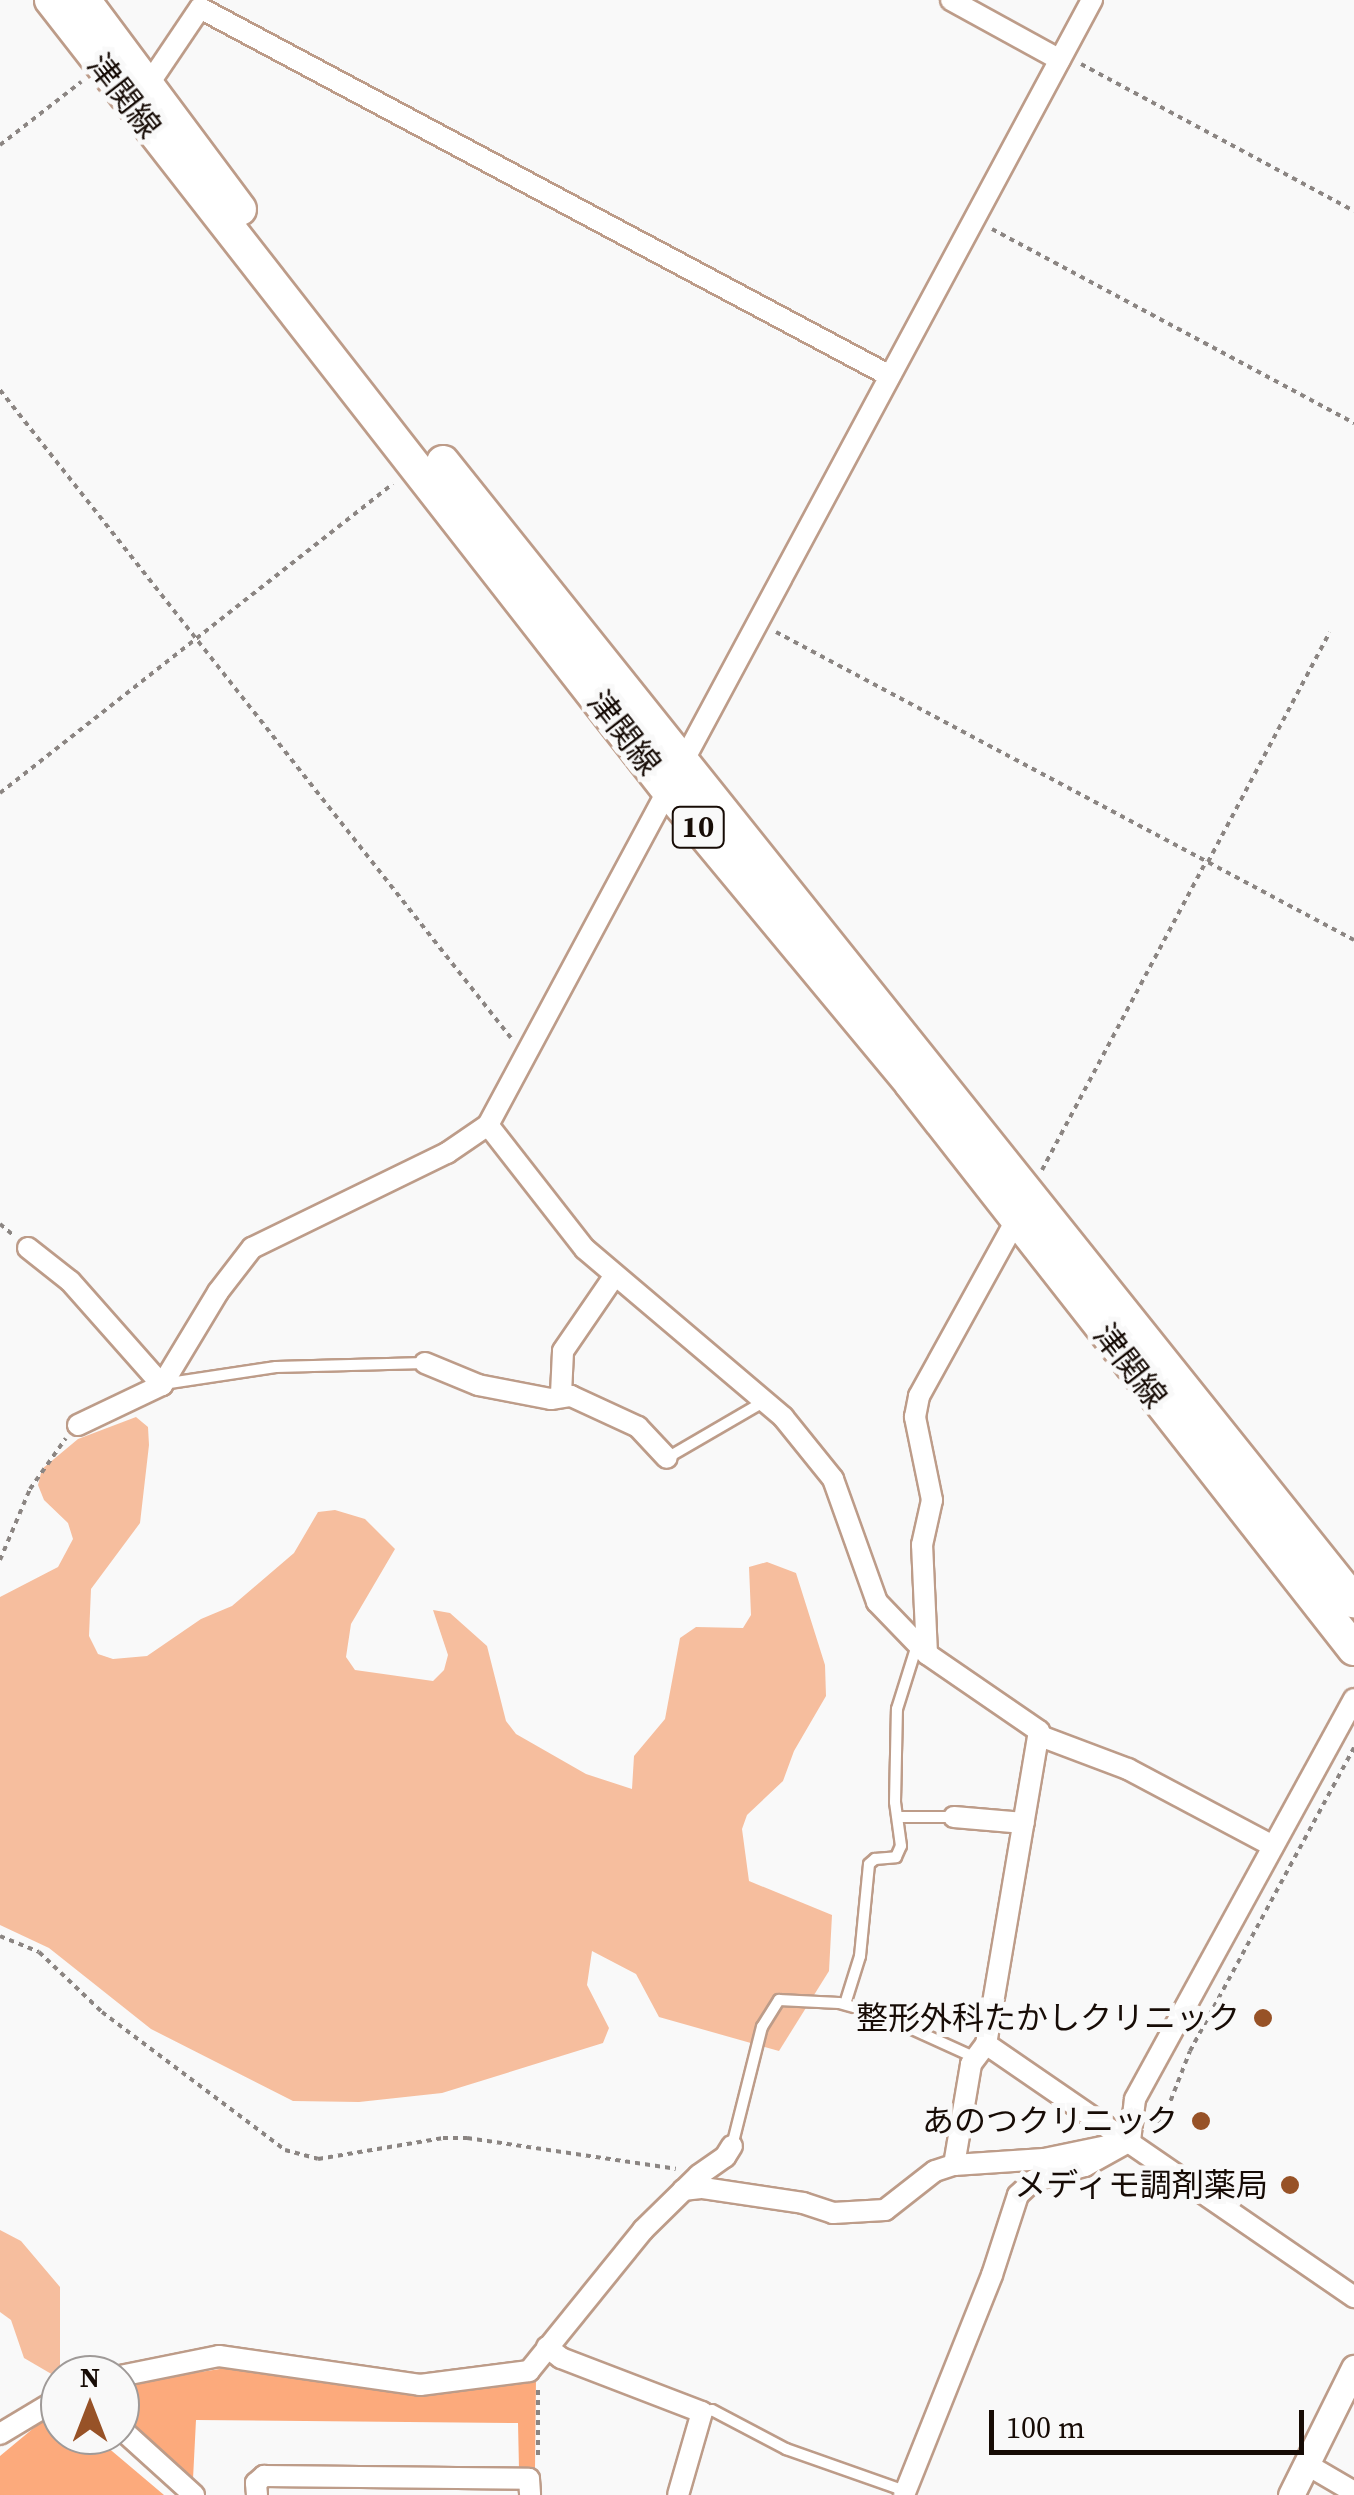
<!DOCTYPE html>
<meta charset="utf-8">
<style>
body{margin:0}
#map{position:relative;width:1354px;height:2495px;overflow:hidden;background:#f9f9f9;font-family:"Source Serif 4","Noto Sans JP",serif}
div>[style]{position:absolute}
.green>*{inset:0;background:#f6be9e}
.water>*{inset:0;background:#fcaa7c}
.path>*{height:4px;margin-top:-2px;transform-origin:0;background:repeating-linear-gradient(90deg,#8b8582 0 5px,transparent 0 10px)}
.roads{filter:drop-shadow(2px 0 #bd9c89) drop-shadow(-2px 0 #bd9c89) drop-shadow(0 2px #bd9c89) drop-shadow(0 -2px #bd9c89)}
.service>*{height:10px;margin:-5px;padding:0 5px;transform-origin:5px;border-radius:5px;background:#fff}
.minor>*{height:20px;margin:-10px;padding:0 10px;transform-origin:10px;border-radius:10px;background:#fff}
.tertiary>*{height:25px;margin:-12.5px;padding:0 12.5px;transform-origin:12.5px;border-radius:12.5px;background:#fff}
.primary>*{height:32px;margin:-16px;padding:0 16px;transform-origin:16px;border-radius:16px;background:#fff}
.dots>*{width:28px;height:28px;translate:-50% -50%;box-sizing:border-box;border:5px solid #f9f9f9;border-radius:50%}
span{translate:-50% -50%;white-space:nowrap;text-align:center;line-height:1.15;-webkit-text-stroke:10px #f9f9f9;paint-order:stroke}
.shield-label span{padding:2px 8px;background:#f9f9f9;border:2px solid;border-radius:8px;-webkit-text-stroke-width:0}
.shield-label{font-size:30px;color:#170c06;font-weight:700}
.street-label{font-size:32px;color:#170c06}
.poi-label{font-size:32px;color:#170c06}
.right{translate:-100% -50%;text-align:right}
.north{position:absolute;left:40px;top:2355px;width:100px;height:100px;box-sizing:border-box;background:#f9f9f9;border:2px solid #9f9a98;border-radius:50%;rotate:0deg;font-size:28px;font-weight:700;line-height:40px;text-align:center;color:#170c06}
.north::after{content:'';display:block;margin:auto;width:35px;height:45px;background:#975227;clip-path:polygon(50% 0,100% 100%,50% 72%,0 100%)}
.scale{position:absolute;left:989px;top:2410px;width:315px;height:45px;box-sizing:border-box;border:5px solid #170c06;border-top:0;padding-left:12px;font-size:30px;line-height:35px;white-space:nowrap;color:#170c06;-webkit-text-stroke:8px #f9f9f9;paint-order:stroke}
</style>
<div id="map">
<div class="green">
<i style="clip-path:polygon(136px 1417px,148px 1427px,149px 1445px,140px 1523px,91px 1589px,89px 1636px,98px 1654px,113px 1659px,147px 1656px,201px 1619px,232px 1606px,294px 1553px,318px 1512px,335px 1510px,365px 1519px,395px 1549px,351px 1624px,346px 1657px,355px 1670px,433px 1681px,444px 1670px,448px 1655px,433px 1610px,450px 1613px,487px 1646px,506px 1721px,516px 1734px,586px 1774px,632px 1789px,634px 1756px,665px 1719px,680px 1638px,696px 1627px,743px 1628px,751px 1615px,749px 1567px,767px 1562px,796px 1573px,825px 1665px,826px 1696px,794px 1751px,783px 1781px,747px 1815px,742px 1829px,749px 1881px,832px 1915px,829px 1971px,779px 2051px,659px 2017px,636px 1974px,592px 1951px,587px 1985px,609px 2028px,603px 2043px,442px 2093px,359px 2102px,293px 2101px,151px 2029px,49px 1948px,0 1925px,0 1597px,58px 1567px,73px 1539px,68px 1523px,44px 1500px,38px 1485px,42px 1469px,78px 1439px)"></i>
<i style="clip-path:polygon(0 2230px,21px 2241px,60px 2287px,60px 2379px,24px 2358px,11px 2320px,0 2312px)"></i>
</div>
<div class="water">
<i style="clip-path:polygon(238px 2366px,420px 2395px,536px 2379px,535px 2469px,519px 2469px,518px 2423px,196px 2420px,193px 2479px,120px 2411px,120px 2385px)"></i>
<i style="clip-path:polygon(59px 2407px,60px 2435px,93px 2435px,164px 2495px,0 2495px,0 2456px)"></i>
</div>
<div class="path">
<i style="left:1081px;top:64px;width:310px;rotate:28.3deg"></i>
<i style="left:0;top:145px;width:103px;rotate:-37.9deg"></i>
<i style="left:992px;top:229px;width:411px;rotate:28.2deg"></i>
<i style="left:0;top:390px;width:825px;rotate:51.74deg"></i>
<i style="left:776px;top:632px;width:655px;rotate:28.05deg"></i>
<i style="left:0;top:793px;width:500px;rotate:-38.2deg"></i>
<i style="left:1208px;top:862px;width:260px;rotate:-62.1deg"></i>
<i style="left:1042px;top:1170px;width:350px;rotate:-62deg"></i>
<i style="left:0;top:1224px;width:17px;rotate:40deg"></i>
<i style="left:0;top:1560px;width:77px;rotate:-67.1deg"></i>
<i style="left:30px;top:1489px;width:62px;rotate:-54.8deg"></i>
<i style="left:0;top:1936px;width:42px;rotate:22.3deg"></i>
<i style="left:39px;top:1952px;width:87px;rotate:43.6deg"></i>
<i style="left:102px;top:2012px;width:229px;rotate:37deg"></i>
<i style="left:285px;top:2150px;width:34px;rotate:15deg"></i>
<i style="left:318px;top:2159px;width:127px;rotate:-9.5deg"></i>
<i style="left:443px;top:2138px;width:24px"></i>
<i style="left:467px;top:2138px;width:211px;rotate:8.4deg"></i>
<i style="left:1151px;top:2131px;width:26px;rotate:-53deg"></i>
<i style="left:1167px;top:2110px;width:63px;rotate:-68.7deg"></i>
<i style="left:1190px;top:2051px;width:345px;rotate:-61.6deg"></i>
<i style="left:538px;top:2390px;width:70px;rotate:90deg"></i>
</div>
<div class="roads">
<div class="service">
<i style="left:163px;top:1384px;width:114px;rotate:-8.6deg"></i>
<i style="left:276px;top:1367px;width:149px;rotate:-1.5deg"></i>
<i style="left:667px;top:1458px;width:113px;rotate:-30.2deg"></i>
<i style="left:900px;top:1817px;width:54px"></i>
<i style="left:845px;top:2004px;width:50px;rotate:-72.6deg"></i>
<i style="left:860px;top:1956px;width:92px;rotate:-84.4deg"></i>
<i style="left:869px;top:1864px;width:8px;rotate:-40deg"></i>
<i style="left:875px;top:1859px;width:21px;rotate:-5deg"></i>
<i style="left:896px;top:1857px;width:12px;rotate:-66deg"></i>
<i style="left:901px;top:1846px;width:44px;rotate:-97.8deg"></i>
<i style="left:895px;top:1802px;width:93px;rotate:-88.8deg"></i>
<i style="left:897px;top:1709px;width:67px;rotate:-72.6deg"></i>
<i style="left:732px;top:2146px;width:123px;rotate:-75.9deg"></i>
<i style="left:762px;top:2027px;width:32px;rotate:-58deg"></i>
<i style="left:779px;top:2000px;width:60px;rotate:2.9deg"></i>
<i style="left:839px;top:2003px;width:41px;rotate:15.4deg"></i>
<i style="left:879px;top:2014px;width:104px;rotate:24.4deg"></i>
<i style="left:702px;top:2412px;width:10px;rotate:-11deg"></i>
<i style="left:712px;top:2410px;width:84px;rotate:27.8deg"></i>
<i style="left:786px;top:2449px;width:126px;rotate:19.4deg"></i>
</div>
<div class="minor">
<i style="left:951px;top:0;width:124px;rotate:28.8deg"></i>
<i style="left:148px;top:85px;width:93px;rotate:-56deg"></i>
<i style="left:200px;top:8px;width:782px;rotate:28.07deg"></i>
<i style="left:488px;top:1125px;width:157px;rotate:52deg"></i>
<i style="left:585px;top:1249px;width:260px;rotate:40.3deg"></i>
<i style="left:783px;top:1417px;width:80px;rotate:51.1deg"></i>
<i style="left:833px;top:1479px;width:131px;rotate:70.3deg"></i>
<i style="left:877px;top:1602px;width:72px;rotate:46.1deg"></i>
<i style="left:927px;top:1654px;width:136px;rotate:34.5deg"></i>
<i style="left:1039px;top:1731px;width:317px;rotate:99.6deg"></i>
<i style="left:986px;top:2044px;width:447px;rotate:34.5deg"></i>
<i style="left:28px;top:1248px;width:53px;rotate:38.2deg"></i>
<i style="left:70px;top:1281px;width:139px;rotate:48.5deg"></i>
<i style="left:425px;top:1363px;width:57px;rotate:22.5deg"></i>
<i style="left:478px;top:1385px;width:74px;rotate:10.9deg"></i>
<i style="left:551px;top:1399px;width:20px;rotate:-9deg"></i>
<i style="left:571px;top:1396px;width:74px;rotate:24.8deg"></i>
<i style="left:638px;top:1427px;width:42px;rotate:46.9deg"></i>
<i style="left:561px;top:1394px;width:43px;rotate:-87.3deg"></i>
<i style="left:563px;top:1351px;width:92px;rotate:-55.6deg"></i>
<i style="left:78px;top:1425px;width:93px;rotate:-25.5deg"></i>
<i style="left:162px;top:1385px;width:109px;rotate:-58.9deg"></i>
<i style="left:218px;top:1292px;width:56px;rotate:-52.3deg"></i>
<i style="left:252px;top:1248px;width:217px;rotate:-26deg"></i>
<i style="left:447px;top:1153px;width:50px;rotate:-34.3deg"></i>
<i style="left:488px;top:1125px;width:1277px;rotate:-61.77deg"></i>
<i style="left:927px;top:1654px;width:109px;rotate:-92.6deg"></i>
<i style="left:922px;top:1545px;width:46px;rotate:-77.5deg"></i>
<i style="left:932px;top:1500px;width:85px;rotate:-101.6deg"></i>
<i style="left:915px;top:1417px;width:21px;rotate:-79deg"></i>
<i style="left:919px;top:1396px;width:211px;rotate:-61.1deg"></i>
<i style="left:1040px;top:1736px;width:94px;rotate:20.6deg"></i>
<i style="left:1128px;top:1769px;width:164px;rotate:28deg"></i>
<i style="left:954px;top:1817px;width:70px;rotate:4.9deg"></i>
<i style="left:954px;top:2165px;width:102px;rotate:-80.4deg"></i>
<i style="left:971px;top:2064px;width:25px;rotate:-53deg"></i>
<i style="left:683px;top:2190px;width:20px;rotate:-6deg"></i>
<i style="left:703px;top:2188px;width:101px;rotate:8.5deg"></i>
<i style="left:803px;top:2203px;width:32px;rotate:18deg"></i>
<i style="left:833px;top:2213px;width:52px;rotate:-3.3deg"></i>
<i style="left:885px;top:2210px;width:63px;rotate:-38deg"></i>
<i style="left:935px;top:2171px;width:20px;rotate:-18deg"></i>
<i style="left:954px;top:2165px;width:90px;rotate:-3.8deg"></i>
<i style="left:1044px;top:2159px;width:64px;rotate:-11.7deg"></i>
<i style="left:547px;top:2347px;width:18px;rotate:38deg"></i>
<i style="left:561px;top:2358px;width:151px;rotate:21deg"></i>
<i style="left:702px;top:2412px;width:86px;rotate:106.1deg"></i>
<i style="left:120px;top:2376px;width:101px;rotate:-11.4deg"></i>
<i style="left:219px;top:2356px;width:203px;rotate:8.2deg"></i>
<i style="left:420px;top:2385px;width:110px;rotate:-7.3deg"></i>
<i style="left:529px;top:2371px;width:181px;rotate:-51deg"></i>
<i style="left:643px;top:2230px;width:78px;rotate:-44.5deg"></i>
<i style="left:699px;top:2175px;width:32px;rotate:-35deg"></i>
<i style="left:725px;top:2157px;width:13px;rotate:-58deg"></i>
<i style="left:120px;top:2428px;width:100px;rotate:42.2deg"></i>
<i style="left:0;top:2434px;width:70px;rotate:-31deg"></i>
<i style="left:1306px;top:2464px;width:56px;rotate:30.3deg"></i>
<i style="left:257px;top:2495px;width:12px;rotate:-95deg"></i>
<i style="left:256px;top:2483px;width:11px;rotate:-41deg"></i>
<i style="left:264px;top:2476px;width:265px;rotate:0.6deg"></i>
<i style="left:529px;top:2479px;width:16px;rotate:86deg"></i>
<i style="left:904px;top:2495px;width:237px;rotate:-68.2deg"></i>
<i style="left:992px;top:2275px;width:84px;rotate:-72deg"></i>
<i style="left:1018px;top:2195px;width:22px;rotate:-43deg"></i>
<i style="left:1034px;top:2180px;width:53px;rotate:-15.4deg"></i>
<i style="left:1085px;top:2166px;width:51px;rotate:-29.1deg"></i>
<i style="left:1130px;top:2141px;width:42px;rotate:-83.2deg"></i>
<i style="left:1135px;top:2099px;width:456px;rotate:-61.3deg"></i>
</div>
<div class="tertiary">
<i style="left:1291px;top:2495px;width:142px;rotate:-63.6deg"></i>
</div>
<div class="primary">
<i style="left:51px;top:0;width:1005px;rotate:52.03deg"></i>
<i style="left:669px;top:792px;width:379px;rotate:50.3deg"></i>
<i style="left:911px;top:1084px;width:718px;rotate:51.9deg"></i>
<i style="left:84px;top:0;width:261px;rotate:53.3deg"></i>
<i style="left:443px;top:462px;width:1459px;rotate:51.35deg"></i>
</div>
</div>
<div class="dots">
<i style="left:1263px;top:2018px;background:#975227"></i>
<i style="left:1201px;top:2121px;background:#975227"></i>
<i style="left:1290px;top:2185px;background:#975227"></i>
</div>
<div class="shield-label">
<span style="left:698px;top:827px">10</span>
</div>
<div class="street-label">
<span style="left:124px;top:96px;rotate:52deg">津関線</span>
<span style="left:624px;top:733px;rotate:52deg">津関線</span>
<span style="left:1130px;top:1366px;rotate:52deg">津関線</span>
</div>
<div class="poi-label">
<span class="right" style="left:1240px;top:2018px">整形外科たかしクリニック</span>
<span class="right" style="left:1178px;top:2121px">あのつクリニック</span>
<span class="right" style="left:1268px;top:2185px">メディモ調剤薬局</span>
</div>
<div class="north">N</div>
<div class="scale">100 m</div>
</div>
